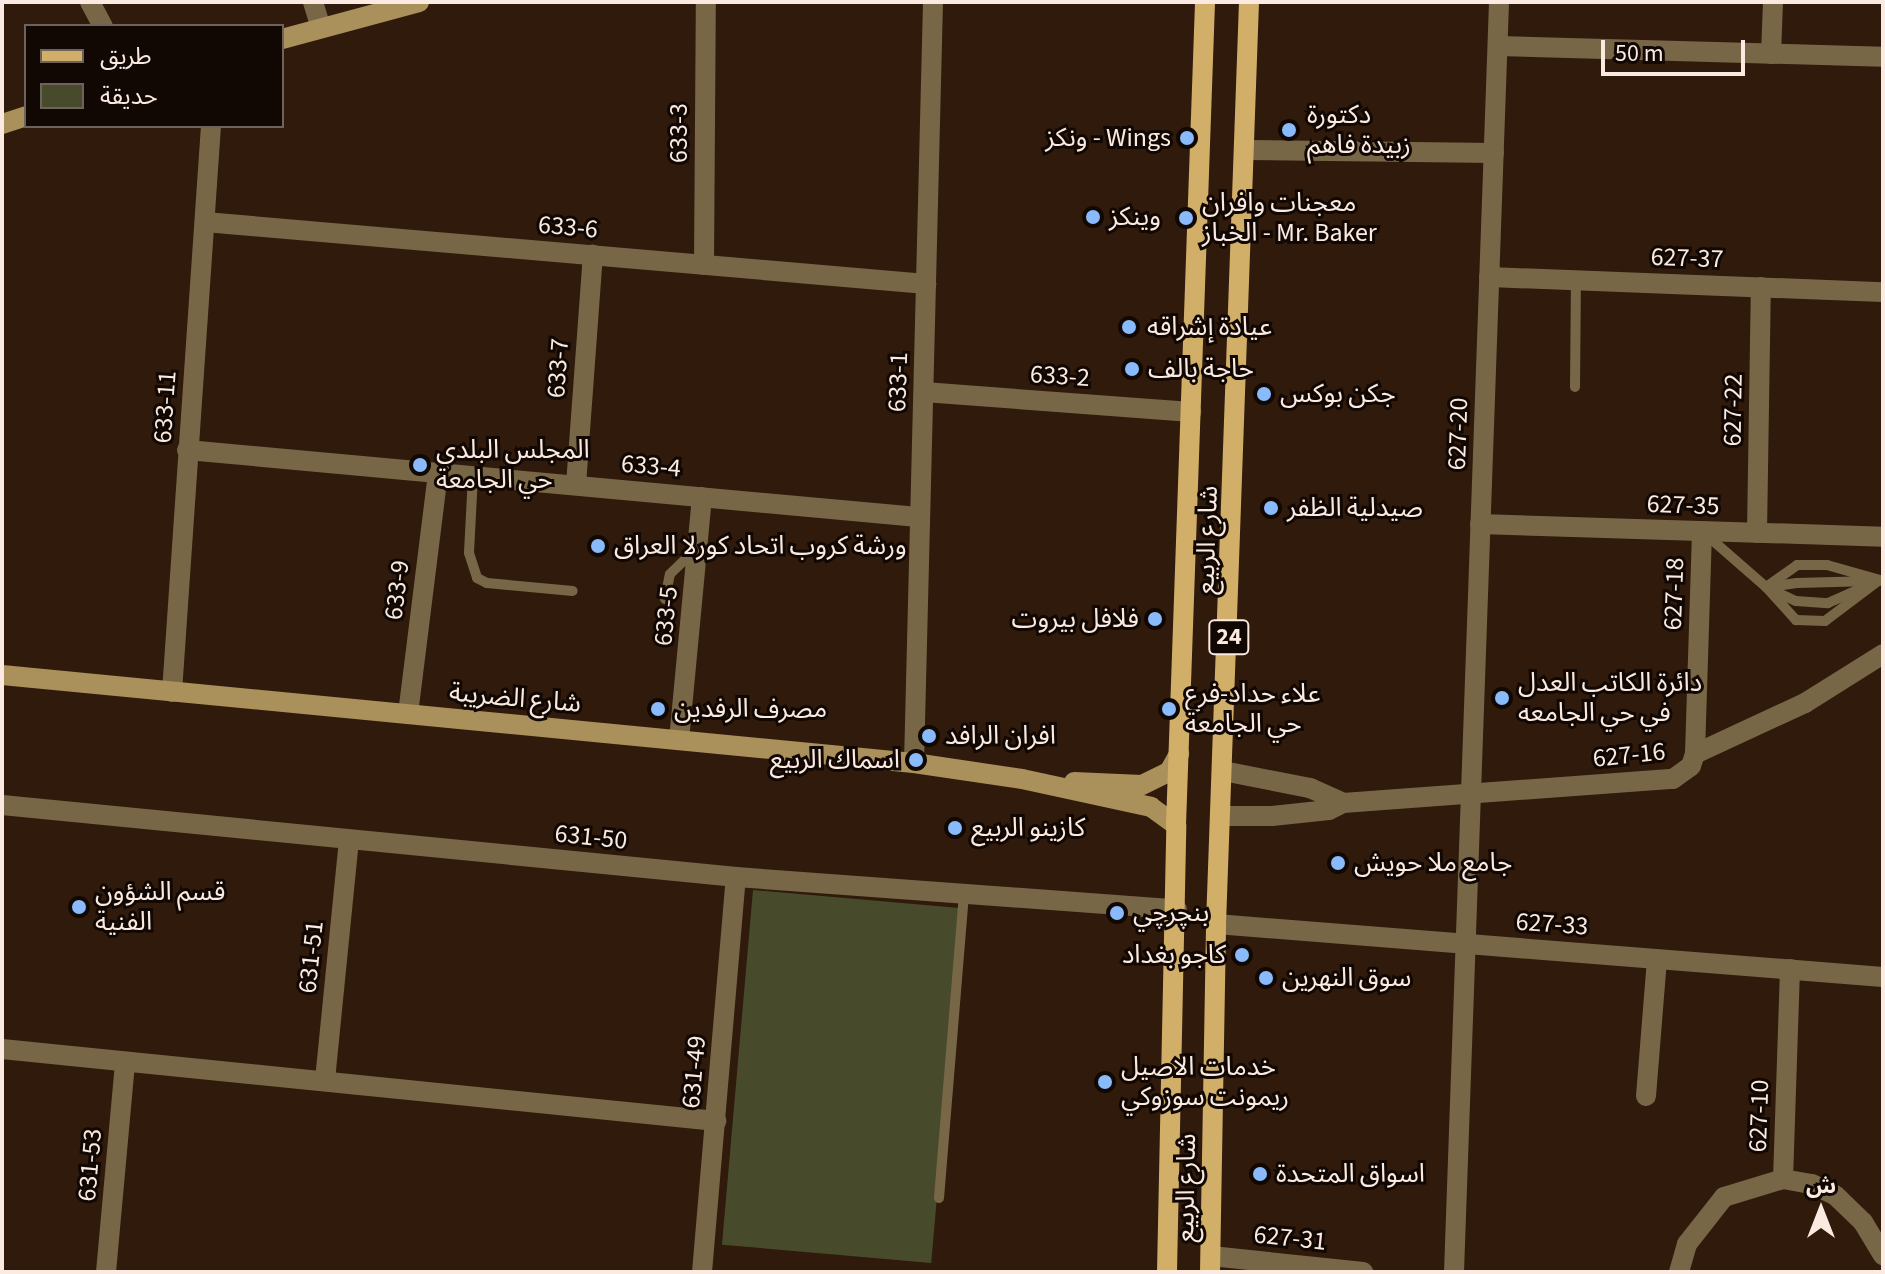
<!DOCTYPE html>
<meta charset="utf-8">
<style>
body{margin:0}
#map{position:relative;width:1885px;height:1274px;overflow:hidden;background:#301a0c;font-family:"Source Sans 3","Noto Sans Arabic",sans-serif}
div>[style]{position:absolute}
.green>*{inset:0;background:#474b2b;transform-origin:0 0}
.lane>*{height:10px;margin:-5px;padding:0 5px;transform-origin:5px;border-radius:5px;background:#786747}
.street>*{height:20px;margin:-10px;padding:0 10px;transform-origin:10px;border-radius:10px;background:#786747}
.secondary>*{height:20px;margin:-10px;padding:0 10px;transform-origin:10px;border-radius:10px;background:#aa905b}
.primary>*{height:20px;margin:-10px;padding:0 10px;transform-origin:10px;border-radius:10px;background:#d1af69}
.dots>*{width:22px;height:22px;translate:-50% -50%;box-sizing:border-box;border:4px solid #110803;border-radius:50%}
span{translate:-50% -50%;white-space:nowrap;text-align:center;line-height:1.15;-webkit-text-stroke:6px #110803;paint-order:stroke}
.shield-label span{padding:2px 6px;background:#110803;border:2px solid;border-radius:6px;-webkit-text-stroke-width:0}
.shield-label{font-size:24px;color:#faeae1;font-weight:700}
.poi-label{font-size:26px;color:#faeae1}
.left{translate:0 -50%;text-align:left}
.right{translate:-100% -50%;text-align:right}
.street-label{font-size:26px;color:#faeae1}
.frame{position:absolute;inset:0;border:4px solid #faeae1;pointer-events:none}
.legend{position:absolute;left:24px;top:24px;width:260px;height:104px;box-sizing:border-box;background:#110803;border:2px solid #6e625c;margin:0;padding:10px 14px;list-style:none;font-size:24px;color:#faeae1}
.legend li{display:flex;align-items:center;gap:16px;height:40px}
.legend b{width:40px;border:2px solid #6e625c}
.north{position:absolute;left:1781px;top:1170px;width:80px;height:80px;-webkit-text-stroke:6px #110803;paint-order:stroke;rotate:0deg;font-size:22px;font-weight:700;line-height:32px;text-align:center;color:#faeae1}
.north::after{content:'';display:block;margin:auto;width:28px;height:36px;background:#faeae1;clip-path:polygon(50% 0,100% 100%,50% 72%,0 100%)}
.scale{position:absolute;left:1601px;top:40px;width:144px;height:36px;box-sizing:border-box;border:4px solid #faeae1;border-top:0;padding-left:10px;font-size:24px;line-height:28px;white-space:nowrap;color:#faeae1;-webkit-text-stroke:6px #110803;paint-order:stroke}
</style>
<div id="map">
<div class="green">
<i style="left:753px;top:890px;width:210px;height:356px;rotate:5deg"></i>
</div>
<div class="lane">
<i style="left:1575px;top:387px;width:107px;rotate:-89.5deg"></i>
<i style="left:473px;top:476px;width:77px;rotate:93deg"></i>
<i style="left:469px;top:553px;width:26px;rotate:72deg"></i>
<i style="left:477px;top:578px;width:11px;rotate:27deg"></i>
<i style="left:487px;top:583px;width:86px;rotate:5.3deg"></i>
<i style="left:1703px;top:532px;width:84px;rotate:41.1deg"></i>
<i style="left:1766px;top:587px;width:45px;rotate:47.7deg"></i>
<i style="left:1796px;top:620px;width:29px;rotate:2deg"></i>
<i style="left:1825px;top:621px;width:66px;rotate:-37deg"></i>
<i style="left:1766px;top:587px;width:38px;rotate:-35deg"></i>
<i style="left:1797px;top:565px;width:30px"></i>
<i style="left:1827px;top:565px;width:58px;rotate:15.9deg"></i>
<i style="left:1768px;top:587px;width:29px;rotate:-8deg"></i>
<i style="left:1797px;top:583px;width:75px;rotate:-1.5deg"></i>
<i style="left:1772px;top:590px;width:26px;rotate:25deg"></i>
<i style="left:1796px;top:601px;width:32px;rotate:4deg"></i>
<i style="left:1828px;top:603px;width:37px;rotate:-24deg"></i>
<i style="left:665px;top:599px;width:25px;rotate:-79deg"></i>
<i style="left:670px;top:574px;width:37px;rotate:-44deg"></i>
<i style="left:939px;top:1198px;width:304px;rotate:-85.3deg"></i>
</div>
<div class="street">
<i style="left:90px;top:2px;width:27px;rotate:62deg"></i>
<i style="left:313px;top:2px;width:27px;rotate:73deg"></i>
<i style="left:1498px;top:46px;width:385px;rotate:1.6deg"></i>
<i style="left:1771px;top:54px;width:52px;rotate:-87.8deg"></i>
<i style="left:1245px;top:150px;width:249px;rotate:0.7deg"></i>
<i style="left:205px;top:222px;width:724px;rotate:4.91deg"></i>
<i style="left:704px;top:265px;width:263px;rotate:-89.6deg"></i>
<i style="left:1489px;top:277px;width:394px;rotate:2.2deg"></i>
<i style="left:924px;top:392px;width:268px;rotate:4.3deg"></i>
<i style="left:187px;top:450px;width:734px;rotate:5.24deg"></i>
<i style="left:576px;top:485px;width:231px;rotate:-85.8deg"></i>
<i style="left:1480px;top:524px;width:403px;rotate:1.8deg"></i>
<i style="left:1757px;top:533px;width:246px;rotate:-89.1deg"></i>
<i style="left:172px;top:692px;width:567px;rotate:-86.06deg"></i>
<i style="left:408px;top:714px;width:243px;rotate:-82.9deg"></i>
<i style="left:679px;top:740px;width:244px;rotate:-84.6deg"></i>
<i style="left:1695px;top:754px;width:223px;rotate:-88.2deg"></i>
<i style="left:914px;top:763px;width:761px;rotate:-88.57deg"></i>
<i style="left:1223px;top:771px;width:89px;rotate:11.1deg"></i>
<i style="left:1310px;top:788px;width:36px;rotate:24deg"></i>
<i style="left:2px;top:805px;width:738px;rotate:5.6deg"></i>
<i style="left:736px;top:877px;width:442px;rotate:4.2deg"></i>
<i style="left:1222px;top:816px;width:50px"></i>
<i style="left:1272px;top:816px;width:57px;rotate:-6deg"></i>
<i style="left:1329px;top:810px;width:16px;rotate:-27deg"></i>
<i style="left:1343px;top:803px;width:331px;rotate:-4.2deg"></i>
<i style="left:1673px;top:779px;width:22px;rotate:-36deg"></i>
<i style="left:1691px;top:766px;width:13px;rotate:-72deg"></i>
<i style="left:1695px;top:754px;width:121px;rotate:-24.9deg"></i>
<i style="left:1805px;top:703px;width:92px;rotate:-32.1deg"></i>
<i style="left:1216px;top:924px;width:669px;rotate:4.54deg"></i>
<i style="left:1790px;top:969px;width:210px;rotate:91.9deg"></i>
<i style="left:1783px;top:1179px;width:29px;rotate:10deg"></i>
<i style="left:1812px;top:1184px;width:25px;rotate:26deg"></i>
<i style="left:1835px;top:1195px;width:39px;rotate:44deg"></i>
<i style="left:1863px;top:1222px;width:39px;rotate:59deg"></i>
<i style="left:2px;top:1049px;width:718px;rotate:5.76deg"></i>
<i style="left:325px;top:1080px;width:241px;rotate:-84.3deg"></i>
<i style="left:1646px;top:1096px;width:137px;rotate:-85.4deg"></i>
<i style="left:1211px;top:1256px;width:153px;rotate:6deg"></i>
<i style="left:106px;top:1272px;width:211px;rotate:-84.8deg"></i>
<i style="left:702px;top:1272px;width:396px;rotate:-85.1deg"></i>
<i style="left:1454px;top:1272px;width:1271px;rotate:-87.97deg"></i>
<i style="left:1679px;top:1272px;width:29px;rotate:-74deg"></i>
<i style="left:1687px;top:1244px;width:60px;rotate:-51.8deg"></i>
<i style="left:1724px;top:1197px;width:62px;rotate:-17deg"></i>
</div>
<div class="secondary">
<i style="left:282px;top:39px;width:142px;rotate:-15.1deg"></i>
<i style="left:2px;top:124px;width:25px;rotate:-18deg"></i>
<i style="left:2px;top:675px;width:916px;rotate:5.51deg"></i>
<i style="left:914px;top:763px;width:109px;rotate:8.4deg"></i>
<i style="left:1022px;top:779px;width:132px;rotate:12.2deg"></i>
<i style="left:1151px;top:807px;width:31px;rotate:36deg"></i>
<i style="left:1074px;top:782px;width:68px;rotate:2.5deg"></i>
<i style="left:1142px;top:785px;width:30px;rotate:-26deg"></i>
<i style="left:1169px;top:772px;width:21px;rotate:-61deg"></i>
</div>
<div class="primary">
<i style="left:1167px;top:1272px;width:447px;rotate:-88.8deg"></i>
<i style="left:1176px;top:825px;width:824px;rotate:-87.98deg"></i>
<i style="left:1210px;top:1272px;width:348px;rotate:-89deg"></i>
<i style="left:1216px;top:924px;width:923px;rotate:-87.95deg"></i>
</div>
<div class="dots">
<i style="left:1289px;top:130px;background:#89bafc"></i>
<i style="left:1187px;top:138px;background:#89bafc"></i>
<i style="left:1093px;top:217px;background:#89bafc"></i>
<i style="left:1186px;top:218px;background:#89bafc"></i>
<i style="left:1129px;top:327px;background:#89bafc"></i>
<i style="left:1132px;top:369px;background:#89bafc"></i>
<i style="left:1264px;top:394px;background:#89bafc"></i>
<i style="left:420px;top:465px;background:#89bafc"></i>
<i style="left:1271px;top:508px;background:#89bafc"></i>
<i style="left:598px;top:546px;background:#89bafc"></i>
<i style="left:1155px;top:619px;background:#89bafc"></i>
<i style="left:1502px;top:698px;background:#89bafc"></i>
<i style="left:658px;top:709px;background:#89bafc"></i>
<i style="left:1169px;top:709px;background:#89bafc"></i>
<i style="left:929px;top:736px;background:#89bafc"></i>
<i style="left:916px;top:760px;background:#89bafc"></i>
<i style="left:955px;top:828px;background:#89bafc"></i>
<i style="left:1338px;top:863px;background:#89bafc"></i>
<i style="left:79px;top:907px;background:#89bafc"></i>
<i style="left:1117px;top:913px;background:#89bafc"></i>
<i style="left:1242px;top:955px;background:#89bafc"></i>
<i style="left:1266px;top:978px;background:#89bafc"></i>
<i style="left:1105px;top:1082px;background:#89bafc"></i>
<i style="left:1260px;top:1174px;background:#89bafc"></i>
</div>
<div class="shield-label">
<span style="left:1229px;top:637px">24</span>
</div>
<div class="poi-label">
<span class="left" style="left:1307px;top:130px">دكتورة<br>زبيدة فاهم</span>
<span class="right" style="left:1171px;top:138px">ونكز - Wings</span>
<span class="left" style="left:1202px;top:218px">معجنات وافران<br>الخباز - Mr. Baker</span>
<span class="left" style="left:1109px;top:217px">وينكز</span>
<span class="left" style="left:1147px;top:327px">عيادة إشراقه</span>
<span class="left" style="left:1148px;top:369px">حاجة بالف</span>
<span class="left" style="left:1280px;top:394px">جكن بوكس</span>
<span class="left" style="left:436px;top:465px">المجلس البلدي<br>حي الجامعة</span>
<span class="left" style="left:1287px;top:508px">صيدلية الظفر</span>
<span class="left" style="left:614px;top:546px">ورشة كروب اتحاد كورلا العراق</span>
<span class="right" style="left:1139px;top:619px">فلافل بيروت</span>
<span class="left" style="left:1518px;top:698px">دائرة الكاتب العدل<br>في حي الجامعه</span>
<span class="left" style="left:1185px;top:709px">علاء حداد-فرع<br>حي الجامعة</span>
<span class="left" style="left:674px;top:709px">مصرف الرفدين</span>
<span class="left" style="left:945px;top:736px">افران الرافد</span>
<span class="right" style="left:900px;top:760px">اسماك الربيع</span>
<span class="left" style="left:971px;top:828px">كازينو الربيع</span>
<span class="left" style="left:1354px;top:863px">جامع ملا حويش</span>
<span class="left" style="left:95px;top:907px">قسم الشؤون<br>الفنية</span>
<span class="left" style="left:1133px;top:913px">بنچرچي</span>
<span class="right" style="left:1226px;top:955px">كاجو بغداد</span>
<span class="left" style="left:1282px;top:978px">سوق النهرين</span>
<span class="left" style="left:1121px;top:1082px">خدمات الاصيل<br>ريمونت سوزوكي</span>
<span class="left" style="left:1276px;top:1174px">اسواق المتحدة</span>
</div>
<div class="street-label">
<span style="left:679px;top:133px;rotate:-90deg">633-3</span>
<span style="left:568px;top:227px;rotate:5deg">633-6</span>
<span style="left:1687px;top:258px;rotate:2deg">627-37</span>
<span style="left:558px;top:368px;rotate:-86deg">633-7</span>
<span style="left:1060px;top:376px;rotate:4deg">633-2</span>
<span style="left:898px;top:382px;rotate:-88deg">633-1</span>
<span style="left:165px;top:407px;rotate:-86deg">633-11</span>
<span style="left:1733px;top:410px;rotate:-89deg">627-22</span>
<span style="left:1458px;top:434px;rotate:-88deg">627-20</span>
<span style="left:651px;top:466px;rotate:5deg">633-4</span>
<span style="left:1683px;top:505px;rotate:2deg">627-35</span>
<span style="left:1207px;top:540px;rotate:-88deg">شارع الربيع</span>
<span style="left:397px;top:590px;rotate:-83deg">633-9</span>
<span style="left:1674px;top:594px;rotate:-88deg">627-18</span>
<span style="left:666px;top:616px;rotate:-84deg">633-5</span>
<span style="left:515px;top:698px;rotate:5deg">شارع الضريبة</span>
<span style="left:1629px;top:755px;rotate:-6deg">627-16</span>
<span style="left:591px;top:837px;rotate:6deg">631-50</span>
<span style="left:1552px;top:924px;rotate:4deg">627-33</span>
<span style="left:311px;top:957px;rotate:-84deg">631-51</span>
<span style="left:694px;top:1072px;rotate:-85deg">631-49</span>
<span style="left:1759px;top:1116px;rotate:-88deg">627-10</span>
<span style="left:90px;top:1165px;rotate:-85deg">631-53</span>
<span style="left:1186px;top:1188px;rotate:-89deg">شارع الربيع</span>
<span style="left:1290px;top:1238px;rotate:6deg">627-31</span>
</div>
<div class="frame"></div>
<ul class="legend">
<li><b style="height:10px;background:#d1af69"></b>طريق</li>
<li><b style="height:22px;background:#474b2b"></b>حديقة</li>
</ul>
<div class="north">ش</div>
<div class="scale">50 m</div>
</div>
